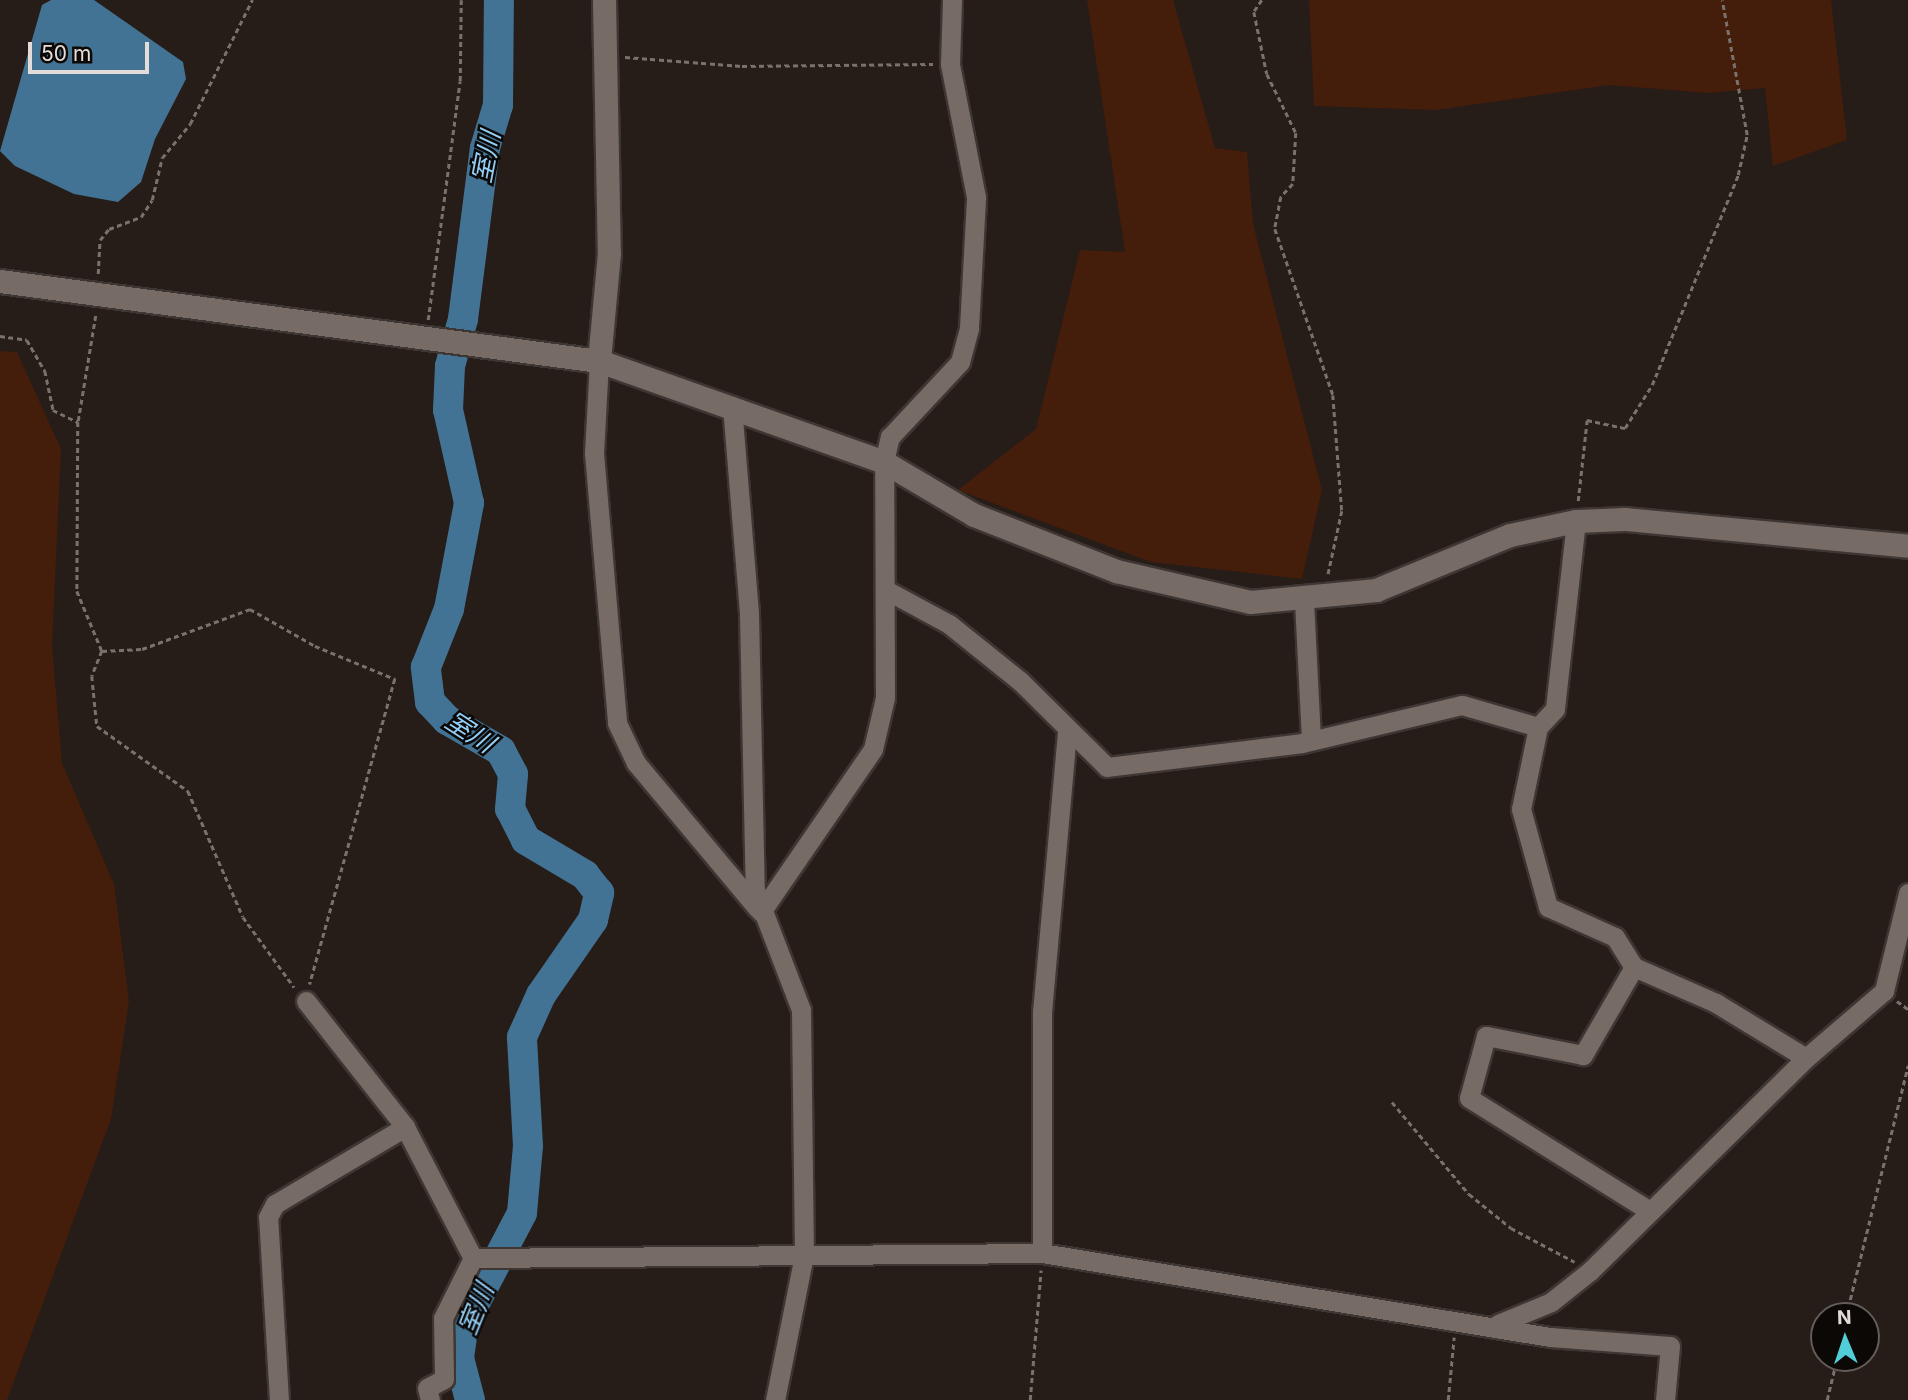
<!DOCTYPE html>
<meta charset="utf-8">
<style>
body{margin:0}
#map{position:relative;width:1908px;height:1400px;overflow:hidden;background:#261c18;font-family:Inter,"Noto Sans JP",sans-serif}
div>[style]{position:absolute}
.green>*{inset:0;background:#451d0b}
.water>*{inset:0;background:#427394}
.river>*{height:30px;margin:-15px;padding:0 15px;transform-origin:15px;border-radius:15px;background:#427394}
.path>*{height:2.5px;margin-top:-1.25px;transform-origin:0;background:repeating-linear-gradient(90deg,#7a716d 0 5px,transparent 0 8.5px)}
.roads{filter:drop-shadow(2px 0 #3e3633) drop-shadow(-2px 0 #3e3633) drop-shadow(0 2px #3e3633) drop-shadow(0 -2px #3e3633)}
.minor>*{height:19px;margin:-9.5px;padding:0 9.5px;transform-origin:9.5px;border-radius:9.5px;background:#776b66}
.tertiary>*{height:23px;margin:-11.5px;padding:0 11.5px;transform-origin:11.5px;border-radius:11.5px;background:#776b66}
span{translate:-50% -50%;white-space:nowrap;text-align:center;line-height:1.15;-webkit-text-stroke:5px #0c0806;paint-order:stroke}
.water-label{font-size:26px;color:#93cef7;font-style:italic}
.north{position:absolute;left:1810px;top:1302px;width:70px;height:70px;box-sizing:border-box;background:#0c0806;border:2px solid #625d5a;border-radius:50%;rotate:358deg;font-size:19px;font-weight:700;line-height:28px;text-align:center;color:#e3dcd9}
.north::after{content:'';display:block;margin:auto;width:24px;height:32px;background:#52ccd6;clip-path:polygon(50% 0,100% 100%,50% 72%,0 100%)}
.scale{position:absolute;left:28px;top:42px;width:121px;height:32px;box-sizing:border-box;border:4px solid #e3dcd9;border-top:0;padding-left:9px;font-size:21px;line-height:24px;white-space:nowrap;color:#e3dcd9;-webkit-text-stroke:5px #0c0806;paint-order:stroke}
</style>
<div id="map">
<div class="green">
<i style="clip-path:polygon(1087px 0,1173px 0,1215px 148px,1247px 152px,1253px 224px,1322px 490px,1302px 579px,1151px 562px,958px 490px,1036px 429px,1080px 250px,1125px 252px)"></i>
<i style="clip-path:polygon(1309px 0,1831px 0,1847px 140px,1773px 166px,1765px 88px,1708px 93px,1609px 85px,1437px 110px,1314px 106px)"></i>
<i style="clip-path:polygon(0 351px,17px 352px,61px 449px,52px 646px,62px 763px,114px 884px,129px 1001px,111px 1119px,7px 1400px,0 1400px)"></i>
</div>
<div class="water">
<i style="clip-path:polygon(51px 0,94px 0,183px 62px,186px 79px,155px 139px,141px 182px,118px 202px,74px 194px,15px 166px,0 151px,42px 5px)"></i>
</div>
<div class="river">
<i style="left:470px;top:1400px;width:43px;rotate:-104.7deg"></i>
<i style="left:459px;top:1358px;width:34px;rotate:-82deg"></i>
<i style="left:464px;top:1324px;width:125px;rotate:-62.4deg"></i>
<i style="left:522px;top:1213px;width:67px;rotate:-84.9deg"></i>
<i style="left:528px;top:1146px;width:109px;rotate:-93.2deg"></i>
<i style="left:522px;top:1037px;width:46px;rotate:-65.7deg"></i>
<i style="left:541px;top:995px;width:91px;rotate:-55.3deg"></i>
<i style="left:593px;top:920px;width:28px;rotate:-77deg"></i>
<i style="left:599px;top:893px;width:23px;rotate:-128deg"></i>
<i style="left:585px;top:875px;width:69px;rotate:-149.3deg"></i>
<i style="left:526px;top:840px;width:35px;rotate:-117deg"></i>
<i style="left:510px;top:809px;width:35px;rotate:-85deg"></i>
<i style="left:513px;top:774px;width:26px;rotate:-118deg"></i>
<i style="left:501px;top:751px;width:62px;rotate:-150.1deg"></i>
<i style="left:447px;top:720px;width:25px;rotate:-133deg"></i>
<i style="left:430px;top:702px;width:35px;rotate:-97deg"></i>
<i style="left:426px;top:667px;width:62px;rotate:-68.4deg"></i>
<i style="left:449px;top:609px;width:108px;rotate:-79.3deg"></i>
<i style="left:469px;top:503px;width:95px;rotate:-102.7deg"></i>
<i style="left:448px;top:410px;width:44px;rotate:-87.4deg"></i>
<i style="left:450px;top:366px;width:49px;rotate:-74.5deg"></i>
<i style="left:463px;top:319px;width:172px;rotate:-82.7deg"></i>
<i style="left:485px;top:148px;width:45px;rotate:-73.2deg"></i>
<i style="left:498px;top:105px;width:105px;rotate:-89.5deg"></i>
</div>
<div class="path">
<i style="left:1262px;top:0;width:14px;rotate:124deg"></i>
<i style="left:1254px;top:12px;width:63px;rotate:78.2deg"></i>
<i style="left:1267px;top:74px;width:66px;rotate:63.8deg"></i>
<i style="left:1296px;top:133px;width:51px;rotate:93.4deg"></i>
<i style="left:1293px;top:184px;width:18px;rotate:133deg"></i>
<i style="left:1281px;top:197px;width:33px;rotate:101deg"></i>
<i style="left:1275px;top:229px;width:176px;rotate:70.7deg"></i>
<i style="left:1333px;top:395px;width:116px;rotate:85.6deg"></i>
<i style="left:1342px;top:511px;width:66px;rotate:102.3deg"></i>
<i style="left:625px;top:57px;width:117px;rotate:4.4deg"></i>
<i style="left:742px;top:66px;width:191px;rotate:-0.6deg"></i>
<i style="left:98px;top:274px;width:34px;rotate:-87deg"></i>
<i style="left:100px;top:240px;width:14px;rotate:-51deg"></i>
<i style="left:109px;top:229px;width:34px;rotate:-21deg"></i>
<i style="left:141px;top:217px;width:20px;rotate:-57deg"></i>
<i style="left:152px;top:200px;width:43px;rotate:-76.6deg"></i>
<i style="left:162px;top:158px;width:44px;rotate:-50.5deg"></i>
<i style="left:190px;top:124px;width:139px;rotate:-63.4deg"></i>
<i style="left:428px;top:320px;width:241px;rotate:-82.4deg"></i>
<i style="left:460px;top:81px;width:81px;rotate:-89.3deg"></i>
<i style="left:0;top:336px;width:27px;rotate:8deg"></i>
<i style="left:27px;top:340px;width:36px;rotate:60deg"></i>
<i style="left:45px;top:371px;width:40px;rotate:78deg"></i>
<i style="left:53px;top:410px;width:28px;rotate:26deg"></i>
<i style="left:78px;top:422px;width:169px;rotate:90.3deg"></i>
<i style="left:77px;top:591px;width:65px;rotate:67.4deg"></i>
<i style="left:102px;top:651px;width:27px;rotate:112deg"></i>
<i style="left:92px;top:676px;width:50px;rotate:84.3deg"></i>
<i style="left:97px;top:726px;width:112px;rotate:35.5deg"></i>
<i style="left:188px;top:791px;width:137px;rotate:66.4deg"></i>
<i style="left:243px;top:917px;width:87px;rotate:53.9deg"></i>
<i style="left:78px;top:421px;width:110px;rotate:-80.6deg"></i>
<i style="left:1578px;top:501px;width:81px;rotate:-83.7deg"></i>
<i style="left:1587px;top:420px;width:39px;rotate:12deg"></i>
<i style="left:1625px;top:428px;width:51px;rotate:-57.9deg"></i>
<i style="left:1652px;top:385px;width:227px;rotate:-67.7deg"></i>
<i style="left:1738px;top:175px;width:41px;rotate:-77.3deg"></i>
<i style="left:1747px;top:135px;width:137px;rotate:-100.5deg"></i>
<i style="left:102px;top:651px;width:40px;rotate:-2.9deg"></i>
<i style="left:142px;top:649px;width:115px;rotate:-20.3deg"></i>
<i style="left:250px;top:609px;width:75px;rotate:29.6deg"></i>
<i style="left:315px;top:646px;width:87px;rotate:22.4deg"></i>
<i style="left:395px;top:679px;width:317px;rotate:105.6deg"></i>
<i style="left:1897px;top:1001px;width:14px;rotate:36deg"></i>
<i style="left:1392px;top:1102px;width:120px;rotate:50.1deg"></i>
<i style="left:1469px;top:1194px;width:54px;rotate:39deg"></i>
<i style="left:1511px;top:1228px;width:72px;rotate:28deg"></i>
<i style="left:1846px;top:1316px;width:258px;rotate:-76.1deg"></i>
<i style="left:1030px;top:1400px;width:130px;rotate:-85.2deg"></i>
<i style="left:1448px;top:1400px;width:63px;rotate:-84.6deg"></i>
<i style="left:1827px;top:1400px;width:43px;rotate:-76.6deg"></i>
</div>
<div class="roads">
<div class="minor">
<i style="left:599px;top:361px;width:92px;rotate:93.1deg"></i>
<i style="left:594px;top:453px;width:271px;rotate:85.1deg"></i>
<i style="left:617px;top:723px;width:44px;rotate:64.6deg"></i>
<i style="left:636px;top:763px;width:190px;rotate:50.1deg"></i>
<i style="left:732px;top:406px;width:209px;rotate:85.3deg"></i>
<i style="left:749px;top:614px;width:276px;rotate:88.8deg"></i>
<i style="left:755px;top:890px;width:129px;rotate:69deg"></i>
<i style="left:801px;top:1010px;width:245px;rotate:89.3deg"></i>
<i style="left:804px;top:1255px;width:148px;rotate:101.3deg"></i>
<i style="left:1576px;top:521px;width:189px;rotate:96.4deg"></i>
<i style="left:1555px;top:709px;width:25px;rotate:133deg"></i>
<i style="left:1538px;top:727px;width:84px;rotate:101.7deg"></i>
<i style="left:1521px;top:809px;width:102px;rotate:74.6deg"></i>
<i style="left:1548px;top:907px;width:73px;rotate:24.1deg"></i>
<i style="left:1615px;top:937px;width:36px;rotate:58deg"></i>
<i style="left:1634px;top:967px;width:90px;rotate:23.7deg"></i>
<i style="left:1716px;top:1003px;width:105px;rotate:31.4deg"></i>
<i style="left:886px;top:590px;width:72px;rotate:28.4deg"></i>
<i style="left:949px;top:624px;width:91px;rotate:38.8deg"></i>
<i style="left:1020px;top:681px;width:122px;rotate:44.7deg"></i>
<i style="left:1107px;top:767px;width:196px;rotate:-7deg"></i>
<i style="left:1302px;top:743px;width:164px;rotate:-13.4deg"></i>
<i style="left:1462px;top:705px;width:79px;rotate:16.1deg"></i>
<i style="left:1304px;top:601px;width:139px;rotate:87.1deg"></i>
<i style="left:761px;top:912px;width:198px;rotate:-55.5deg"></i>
<i style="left:873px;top:749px;width:52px;rotate:-76.8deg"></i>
<i style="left:885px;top:698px;width:236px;rotate:-90.2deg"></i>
<i style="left:884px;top:462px;width:26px;rotate:-77deg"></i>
<i style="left:890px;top:437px;width:103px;rotate:-47deg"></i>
<i style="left:960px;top:362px;width:35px;rotate:-75deg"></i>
<i style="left:969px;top:328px;width:131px;rotate:-86.9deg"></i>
<i style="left:976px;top:197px;width:136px;rotate:-101.1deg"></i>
<i style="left:950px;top:64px;width:64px;rotate:-88.2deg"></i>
<i style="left:1634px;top:967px;width:102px;rotate:120.1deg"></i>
<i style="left:1583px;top:1055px;width:99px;rotate:-168.9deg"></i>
<i style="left:1486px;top:1036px;width:64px;rotate:105.3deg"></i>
<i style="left:1469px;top:1098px;width:213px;rotate:32deg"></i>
<i style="left:306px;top:1001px;width:160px;rotate:51.8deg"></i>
<i style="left:405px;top:1127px;width:148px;rotate:62.6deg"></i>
<i style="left:1042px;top:1253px;width:241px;rotate:-90deg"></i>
<i style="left:1042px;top:1012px;width:281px;rotate:-84.9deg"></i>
<i style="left:473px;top:1258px;width:569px;rotate:-0.5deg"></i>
<i style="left:1042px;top:1253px;width:515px;rotate:9.39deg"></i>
<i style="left:1550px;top:1337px;width:120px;rotate:4.3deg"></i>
<i style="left:1670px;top:1346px;width:54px;rotate:95.3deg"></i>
<i style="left:1498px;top:1324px;width:57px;rotate:-22.5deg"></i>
<i style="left:1551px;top:1302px;width:50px;rotate:-38.5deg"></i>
<i style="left:1590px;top:1271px;width:303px;rotate:-44.6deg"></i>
<i style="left:1806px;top:1058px;width:103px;rotate:-40.7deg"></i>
<i style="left:1884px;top:991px;width:101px;rotate:-76.2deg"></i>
<i style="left:279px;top:1400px;width:183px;rotate:-93.4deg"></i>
<i style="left:268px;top:1217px;width:15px;rotate:-62deg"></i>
<i style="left:275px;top:1204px;width:151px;rotate:-30.6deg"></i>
<i style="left:430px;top:1400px;width:12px;rotate:-104deg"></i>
<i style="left:427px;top:1388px;width:19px;rotate:-28deg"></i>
<i style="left:444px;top:1379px;width:61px;rotate:-90.9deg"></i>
<i style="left:443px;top:1318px;width:67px;rotate:-63.4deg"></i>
</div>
<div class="tertiary">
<i style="left:604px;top:0;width:253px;rotate:88.9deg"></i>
<i style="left:609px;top:253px;width:108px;rotate:95.3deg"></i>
<i style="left:599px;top:361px;width:302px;rotate:19.5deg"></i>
<i style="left:884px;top:462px;width:104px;rotate:30.5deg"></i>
<i style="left:974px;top:515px;width:153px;rotate:21.5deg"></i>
<i style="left:1116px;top:571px;width:138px;rotate:13deg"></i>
<i style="left:1250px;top:602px;width:127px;rotate:-5.4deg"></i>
<i style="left:1376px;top:590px;width:145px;rotate:-22.3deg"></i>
<i style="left:1510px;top:535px;width:67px;rotate:-12deg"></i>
<i style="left:1576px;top:521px;width:49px;rotate:-2.3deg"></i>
<i style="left:1625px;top:519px;width:284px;rotate:5.4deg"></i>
<i style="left:0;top:281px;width:604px;rotate:7.61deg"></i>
</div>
</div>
<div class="water-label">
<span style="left:486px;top:157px;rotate:-79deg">室川</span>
<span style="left:470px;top:732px;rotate:33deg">室川</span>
<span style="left:476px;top:1309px;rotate:-68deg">室川</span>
</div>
<div class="north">N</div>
<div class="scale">50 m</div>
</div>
